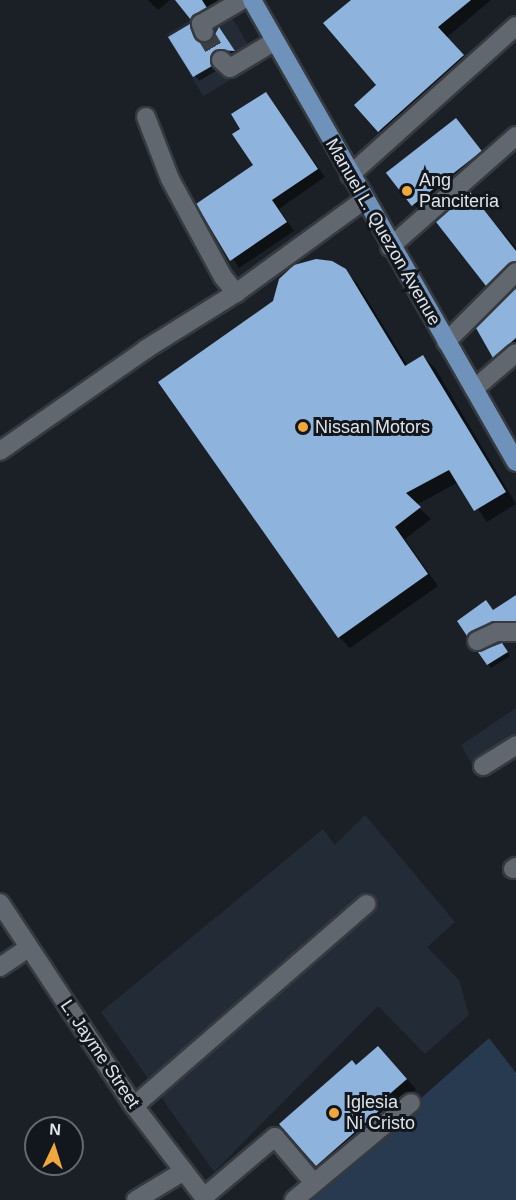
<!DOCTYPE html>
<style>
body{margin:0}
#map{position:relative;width:516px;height:1200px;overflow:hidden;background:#1b2027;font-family:Arial,sans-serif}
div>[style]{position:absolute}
.built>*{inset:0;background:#222b36;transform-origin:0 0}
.green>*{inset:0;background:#273a50}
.shadow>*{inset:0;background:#0007;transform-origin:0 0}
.building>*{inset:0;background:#8eb3dd;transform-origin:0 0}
.minor-tunnel>*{height:18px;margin-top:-9px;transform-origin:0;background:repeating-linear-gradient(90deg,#393d44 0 18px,transparent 0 27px)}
.roads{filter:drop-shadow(2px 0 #363a3f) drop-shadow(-2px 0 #363a3f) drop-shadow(0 2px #363a3f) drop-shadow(0 -2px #363a3f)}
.minor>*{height:18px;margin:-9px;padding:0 9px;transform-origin:9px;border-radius:9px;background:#61676f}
.major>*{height:18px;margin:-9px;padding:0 9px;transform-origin:9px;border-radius:9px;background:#6e92ba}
.dots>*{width:16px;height:16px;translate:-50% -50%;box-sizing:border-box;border:3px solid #12171d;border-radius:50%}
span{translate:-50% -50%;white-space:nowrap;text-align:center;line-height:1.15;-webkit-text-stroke:6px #12171d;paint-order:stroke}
.poi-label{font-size:18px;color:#e0e4e9}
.left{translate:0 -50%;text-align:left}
.street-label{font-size:18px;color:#e0e4e9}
.north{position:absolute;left:24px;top:1116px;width:60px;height:60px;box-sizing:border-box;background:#12171d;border:2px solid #64696f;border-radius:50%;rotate:4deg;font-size:16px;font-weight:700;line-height:24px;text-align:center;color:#e0e4e9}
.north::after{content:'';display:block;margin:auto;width:21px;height:27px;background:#efa73e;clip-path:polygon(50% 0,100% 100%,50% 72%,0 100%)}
</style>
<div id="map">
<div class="built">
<i style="left:222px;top:1px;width:72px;height:65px;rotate:59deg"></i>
<i style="clip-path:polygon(516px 708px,516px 759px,480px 779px,461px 745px)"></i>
<i style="clip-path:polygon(365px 815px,455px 922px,427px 947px,459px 980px,469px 1015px,425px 1054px,378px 1006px,214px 1172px,101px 1012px,323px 829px,335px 845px)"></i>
</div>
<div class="green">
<i style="clip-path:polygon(489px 1038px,516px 1073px,516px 1200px,306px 1200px)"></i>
</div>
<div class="shadow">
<i style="clip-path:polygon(148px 0,170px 0,158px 10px)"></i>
<i style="clip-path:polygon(177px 0,223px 0,210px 10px,200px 27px)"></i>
<i style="clip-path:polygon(353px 0,491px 0,446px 38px,472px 66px,389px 141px,356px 105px,378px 85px)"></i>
<i style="clip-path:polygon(190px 26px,199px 42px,208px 44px,219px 29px,238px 55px,222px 54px,214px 62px,216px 71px,199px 81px,170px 38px)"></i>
<i style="clip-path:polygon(266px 94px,325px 177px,279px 209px,294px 231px,239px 268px,198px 204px,255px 165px,242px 129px)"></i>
<i style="left:456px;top:120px;width:54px;height:86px;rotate:50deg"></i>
<i style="clip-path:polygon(470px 194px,516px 248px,516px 274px,495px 293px,438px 222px)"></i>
<i style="clip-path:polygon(345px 271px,357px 283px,408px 366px,423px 357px,435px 368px,516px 504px,487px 522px,459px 482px,416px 505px,431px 519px,405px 539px,438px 586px,350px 648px,339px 637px)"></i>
<i style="clip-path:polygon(516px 290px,516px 352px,502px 365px,478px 328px)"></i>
<i style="clip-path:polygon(516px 597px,516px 627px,475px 642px,468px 635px,486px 602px,494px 611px)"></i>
<i style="clip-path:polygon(505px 648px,510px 656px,491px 668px,480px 653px)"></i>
<i style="clip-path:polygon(388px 1058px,416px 1089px,326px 1175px,317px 1165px,357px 1067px)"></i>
</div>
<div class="building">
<i style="clip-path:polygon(175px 0,202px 0,207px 8px,191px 20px)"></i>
<i style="clip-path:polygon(351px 0,471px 0,438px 27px,464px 55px,378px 132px,354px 105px,376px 85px,323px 23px)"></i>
<i style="clip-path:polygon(190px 24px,194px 36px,203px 43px,212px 40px,219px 27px,235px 51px,217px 50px,210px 57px,212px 66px,193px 77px,168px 37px)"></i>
<i style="clip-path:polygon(266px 92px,318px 169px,272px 200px,287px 222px,230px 261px,196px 204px,253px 165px,232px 134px,240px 129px,231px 114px)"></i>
<i style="left:456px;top:118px;width:42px;height:89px;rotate:52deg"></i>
<i style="clip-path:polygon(470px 192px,516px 251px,516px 261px,486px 286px,436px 222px)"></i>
<i style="clip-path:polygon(316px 259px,332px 261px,346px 269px,405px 366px,423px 355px,506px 492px,474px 511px,449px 470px,406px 493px,421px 507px,395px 527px,428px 574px,338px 638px,158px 382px,273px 301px,279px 279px,294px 265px)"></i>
<i style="clip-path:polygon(516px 288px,516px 338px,493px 358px,476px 328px)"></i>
<i style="clip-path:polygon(516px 595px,516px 621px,492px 622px,467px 636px,457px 621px,486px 600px,493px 610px)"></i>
<i style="clip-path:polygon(502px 643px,508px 652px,487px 665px,478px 652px)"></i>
<i style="clip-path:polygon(378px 1046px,407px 1079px,385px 1098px,389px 1102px,316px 1166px,279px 1124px,352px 1060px,356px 1065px)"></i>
</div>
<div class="minor-tunnel">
<i style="left:204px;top:32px;width:33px;rotate:59deg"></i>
</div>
<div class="roads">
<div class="minor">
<i style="left:204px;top:32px;width:9px;rotate:-111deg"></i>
<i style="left:201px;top:24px;width:48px;rotate:-30.3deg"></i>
<i style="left:221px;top:60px;width:12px;rotate:42deg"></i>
<i style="left:230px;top:68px;width:52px;rotate:-31deg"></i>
<i style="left:146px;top:117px;width:66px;rotate:68.8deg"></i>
<i style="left:170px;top:179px;width:111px;rotate:61.6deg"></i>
<i style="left:223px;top:277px;width:21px;rotate:51deg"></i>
<i style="left:350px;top:175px;width:223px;rotate:-41.9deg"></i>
<i style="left:390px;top:247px;width:168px;rotate:-41.4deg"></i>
<i style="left:446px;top:342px;width:99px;rotate:-45deg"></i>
<i style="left:474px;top:389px;width:55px;rotate:-40.6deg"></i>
<i style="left:0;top:451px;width:178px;rotate:-34.9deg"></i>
<i style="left:146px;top:349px;width:106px;rotate:-31.9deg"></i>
<i style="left:236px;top:293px;width:158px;rotate:-36deg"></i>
<i style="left:477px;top:641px;width:21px;rotate:-25deg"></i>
<i style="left:496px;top:632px;width:20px"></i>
<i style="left:483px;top:766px;width:39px;rotate:-32deg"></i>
<i style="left:513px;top:869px;width:4px;rotate:-34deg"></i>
<i style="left:0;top:903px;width:243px;rotate:56.6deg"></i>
<i style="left:134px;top:1106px;width:118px;rotate:52.5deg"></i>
<i style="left:0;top:967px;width:34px;rotate:-34deg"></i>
<i style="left:134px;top:1106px;width:308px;rotate:-41deg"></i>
<i style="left:204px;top:1197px;width:93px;rotate:-40.2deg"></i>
<i style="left:275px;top:1137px;width:60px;rotate:49.7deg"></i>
<i style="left:136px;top:1200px;width:56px;rotate:-31.1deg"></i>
<i style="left:294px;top:1200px;width:152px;rotate:-39.7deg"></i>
</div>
<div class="major">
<i style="left:252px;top:0;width:532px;rotate:60.26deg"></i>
</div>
</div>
<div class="dots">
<i style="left:407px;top:191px;background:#efa73e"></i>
<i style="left:303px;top:427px;background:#efa73e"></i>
<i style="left:334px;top:1113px;background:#efa73e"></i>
</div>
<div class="poi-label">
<span class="left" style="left:419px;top:191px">Ang<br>Panciteria</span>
<span class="left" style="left:315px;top:427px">Nissan Motors</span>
<span class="left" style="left:346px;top:1113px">Iglesia<br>Ni Cristo</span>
</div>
<div class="street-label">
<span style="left:383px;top:232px;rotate:60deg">Manuel L. Quezon Avenue</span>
<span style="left:100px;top:1054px;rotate:56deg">L. Jayme Street</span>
</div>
<div class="north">N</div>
</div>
